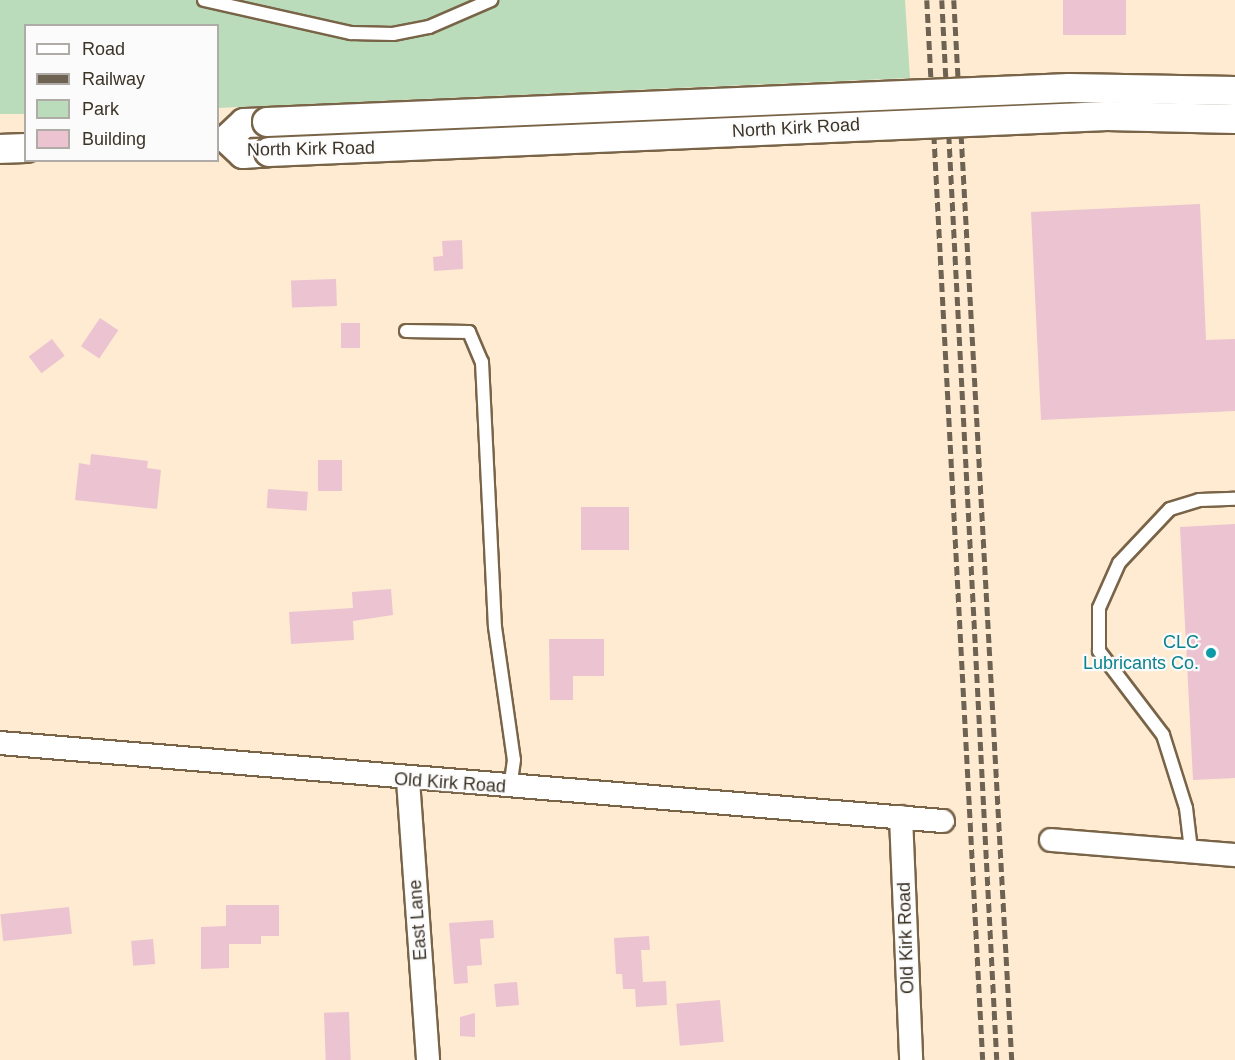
<!DOCTYPE html>
<style>
body{margin:0}
#map{position:relative;width:1235px;height:1060px;overflow:hidden;background:#feebd2;font-family:Arial,sans-serif}
div>[style]{position:absolute}
.green>*{inset:0;background:#bbdcba}
.building>*{inset:0;background:#ecc3d0;transform-origin:0 0}
.roads{filter:drop-shadow(2px 0 #796448) drop-shadow(-2px 0 #796448) drop-shadow(0 2px #796448) drop-shadow(0 -2px #796448)}
.service>*{height:12px;margin:-6px;padding:0 6px;transform-origin:6px;border-radius:6px;background:#fff}
.minor>*{height:22px;margin:-11px;padding:0 11px;transform-origin:11px;border-radius:11px;background:#fff}
.tertiary>*{height:28px;margin:-14px;padding:0 14px;transform-origin:14px;border-radius:14px;background:#fff}
.rail>*{height:4.5px;margin-top:-2.25px;transform-origin:0;background:repeating-linear-gradient(90deg,#6e6353 0 9px,transparent 0 13.5px)}
.bridges{filter:drop-shadow(2px 0 #796448) drop-shadow(-2px 0 #796448) drop-shadow(0 2px #796448) drop-shadow(0 -2px #796448)}
.tertiary-bridge>*{height:28px;margin:-14px;padding:0 14px;transform-origin:14px;border-radius:14px;background:#fff}
.dots>*{width:16px;height:16px;translate:-50% -50%;box-sizing:border-box;border:3px solid #fbfbfb;border-radius:50%}
span{translate:-50% -50%;white-space:nowrap;text-align:center;line-height:1.15;-webkit-text-stroke:4.5px #fbfbfb;paint-order:stroke}
.street-label{font-size:18px;color:#3d3428}
.culture-label{font-size:18px;color:#0d838f}
.right{translate:-100% -50%;text-align:right}
.legend{position:absolute;left:24px;top:24px;width:195px;height:138px;box-sizing:border-box;background:#fbfbfb;border:2px solid #afaba7;margin:0;padding:8px 10px;list-style:none;font-size:18px;color:#3d3428}
.legend li{display:flex;align-items:center;gap:12px;height:30px}
.legend b{width:30px;border:2px solid #afaba7}
</style>
<div id="map">
<div class="green">
<i style="clip-path:polygon(0 0,905px 0,910px 78px,218px 108px,218px 26px,26px 26px,25px 114px,0 114px)"></i>
</div>
<div class="building">
<i style="left:1063px;top:0;width:63px;height:35px"></i>
<i style="clip-path:polygon(1200px 204px,1206px 340px,1235px 339px,1235px 411px,1041px 420px,1031px 212px)"></i>
<i style="clip-path:polygon(462px 240px,463px 269px,434px 271px,433px 257px,443px 256px,442px 241px)"></i>
<i style="left:336px;top:279px;width:27px;height:45px;rotate:88deg"></i>
<i style="left:100px;top:318px;width:22px;height:34px;rotate:34deg"></i>
<i style="left:341px;top:323px;width:19px;height:25px"></i>
<i style="left:52px;top:339px;width:21px;height:29px;rotate:53deg"></i>
<i style="clip-path:polygon(91px 454px,148px 461px,147px 468px,161px 470px,157px 509px,75px 500px,79px 463px,90px 465px)"></i>
<i style="left:318px;top:460px;width:24px;height:31px"></i>
<i style="left:268px;top:489px;width:40px;height:19px;rotate:4deg"></i>
<i style="left:581px;top:507px;width:48px;height:43px"></i>
<i style="clip-path:polygon(1235px 524px,1235px 778px,1193px 780px,1180px 527px)"></i>
<i style="clip-path:polygon(391px 589px,393px 615px,353px 621px,354px 640px,291px 644px,289px 612px,353px 608px,352px 592px)"></i>
<i style="clip-path:polygon(549px 639px,604px 639px,604px 676px,573px 676px,573px 700px,550px 700px)"></i>
<i style="clip-path:polygon(226px 905px,279px 905px,279px 936px,261px 936px,261px 944px,229px 944px,229px 968px,201px 969px,201px 927px,226px 926px)"></i>
<i style="left:69px;top:907px;width:27px;height:69px;rotate:84deg"></i>
<i style="clip-path:polygon(493px 920px,494px 938px,480px 939px,482px 965px,467px 966px,468px 983px,454px 984px,449px 923px)"></i>
<i style="clip-path:polygon(649px 936px,650px 950px,641px 950px,643px 982px,666px 981px,667px 1005px,636px 1007px,635px 989px,623px 989px,622px 974px,616px 974px,614px 938px)"></i>
<i style="left:153px;top:939px;width:25px;height:22px;rotate:85deg"></i>
<i style="left:517px;top:982px;width:23px;height:23px;rotate:85deg"></i>
<i style="left:720px;top:1000px;width:42px;height:44px;rotate:85deg"></i>
<i style="left:349px;top:1012px;width:48px;height:25px;rotate:88deg"></i>
<i style="clip-path:polygon(475px 1013px,475px 1037px,460px 1036px,460px 1017px)"></i>
</div>
<div class="roads">
<div class="service">
<i style="left:204px;top:0;width:151px;rotate:12.7deg"></i>
<i style="left:351px;top:33px;width:42px;rotate:1.4deg"></i>
<i style="left:393px;top:34px;width:37px;rotate:-11deg"></i>
<i style="left:429px;top:27px;width:68px;rotate:-23.5deg"></i>
<i style="left:406px;top:331px;width:63px;rotate:0.9deg"></i>
<i style="left:469px;top:332px;width:33px;rotate:67deg"></i>
<i style="left:482px;top:362px;width:265px;rotate:87.2deg"></i>
<i style="left:495px;top:627px;width:134px;rotate:81.9deg"></i>
<i style="left:514px;top:760px;width:28px;rotate:98deg"></i>
<i style="left:1191px;top:850px;width:42px;rotate:-96.8deg"></i>
<i style="left:1186px;top:808px;width:77px;rotate:-107.5deg"></i>
<i style="left:1163px;top:735px;width:106px;rotate:-127.3deg"></i>
<i style="left:1099px;top:651px;width:43px;rotate:-90deg"></i>
<i style="left:1099px;top:608px;width:49px;rotate:-66deg"></i>
<i style="left:1119px;top:563px;width:74px;rotate:-46.6deg"></i>
<i style="left:1170px;top:509px;width:30px;rotate:-17deg"></i>
<i style="left:1199px;top:500px;width:36px;rotate:-2deg"></i>
</div>
<div class="minor">
<i style="left:0;top:743px;width:946px;rotate:4.73deg"></i>
<i style="left:408px;top:780px;width:281px;rotate:85.9deg"></i>
<i style="left:901px;top:817px;width:243px;rotate:87.6deg"></i>
<i style="left:1051px;top:840px;width:185px;rotate:4.7deg"></i>
</div>
<div class="tertiary">
<i style="left:227px;top:139px;width:22px;rotate:43deg"></i>
<i style="left:243px;top:154px;width:26px;rotate:-4deg"></i>
<i style="left:227px;top:139px;width:23px;rotate:-43deg"></i>
<i style="left:244px;top:123px;width:23px;rotate:-2deg"></i>
<i style="left:0;top:149px;width:26px;rotate:-2deg"></i>
</div>
</div>
<div class="rail">
<i style="left:927px;top:0;width:1061px;rotate:86.98deg"></i>
<i style="left:942px;top:0;width:1061px;rotate:87.03deg"></i>
<i style="left:954px;top:0;width:1062px;rotate:86.87deg"></i>
</div>
<div class="bridges">
<div class="tertiary-bridge">
<i style="left:267px;top:122px;width:803px;rotate:-2.43deg"></i>
<i style="left:1069px;top:88px;width:166px;rotate:1deg"></i>
<i style="left:269px;top:152px;width:839px;rotate:-2.46deg"></i>
<i style="left:1107px;top:116px;width:128px;rotate:1.3deg"></i>
</div>
</div>
<div class="dots">
<i style="left:1211px;top:653px;background:#0f9aa8"></i>
</div>
<div class="street-label">
<span style="left:796px;top:128px;rotate:-3deg">North Kirk Road</span>
<span style="left:311px;top:149px;rotate:-1deg">North Kirk Road</span>
<span style="left:450px;top:783px;rotate:4deg">Old Kirk Road</span>
<span style="left:418px;top:920px;rotate:-94deg">East Lane</span>
<span style="left:906px;top:938px;rotate:-92deg">Old Kirk Road</span>
</div>
<div class="culture-label">
<span class="right" style="left:1199px;top:653px">CLC<br>Lubricants Co.</span>
</div>
<ul class="legend">
<li><b style="height:8px;background:#fff"></b>Road</li>
<li><b style="height:8px;background:#6e6353"></b>Railway</li>
<li><b style="height:16px;background:#bbdcba"></b>Park</li>
<li><b style="height:16px;background:#ecc3d0"></b>Building</li>
</ul>
</div>
